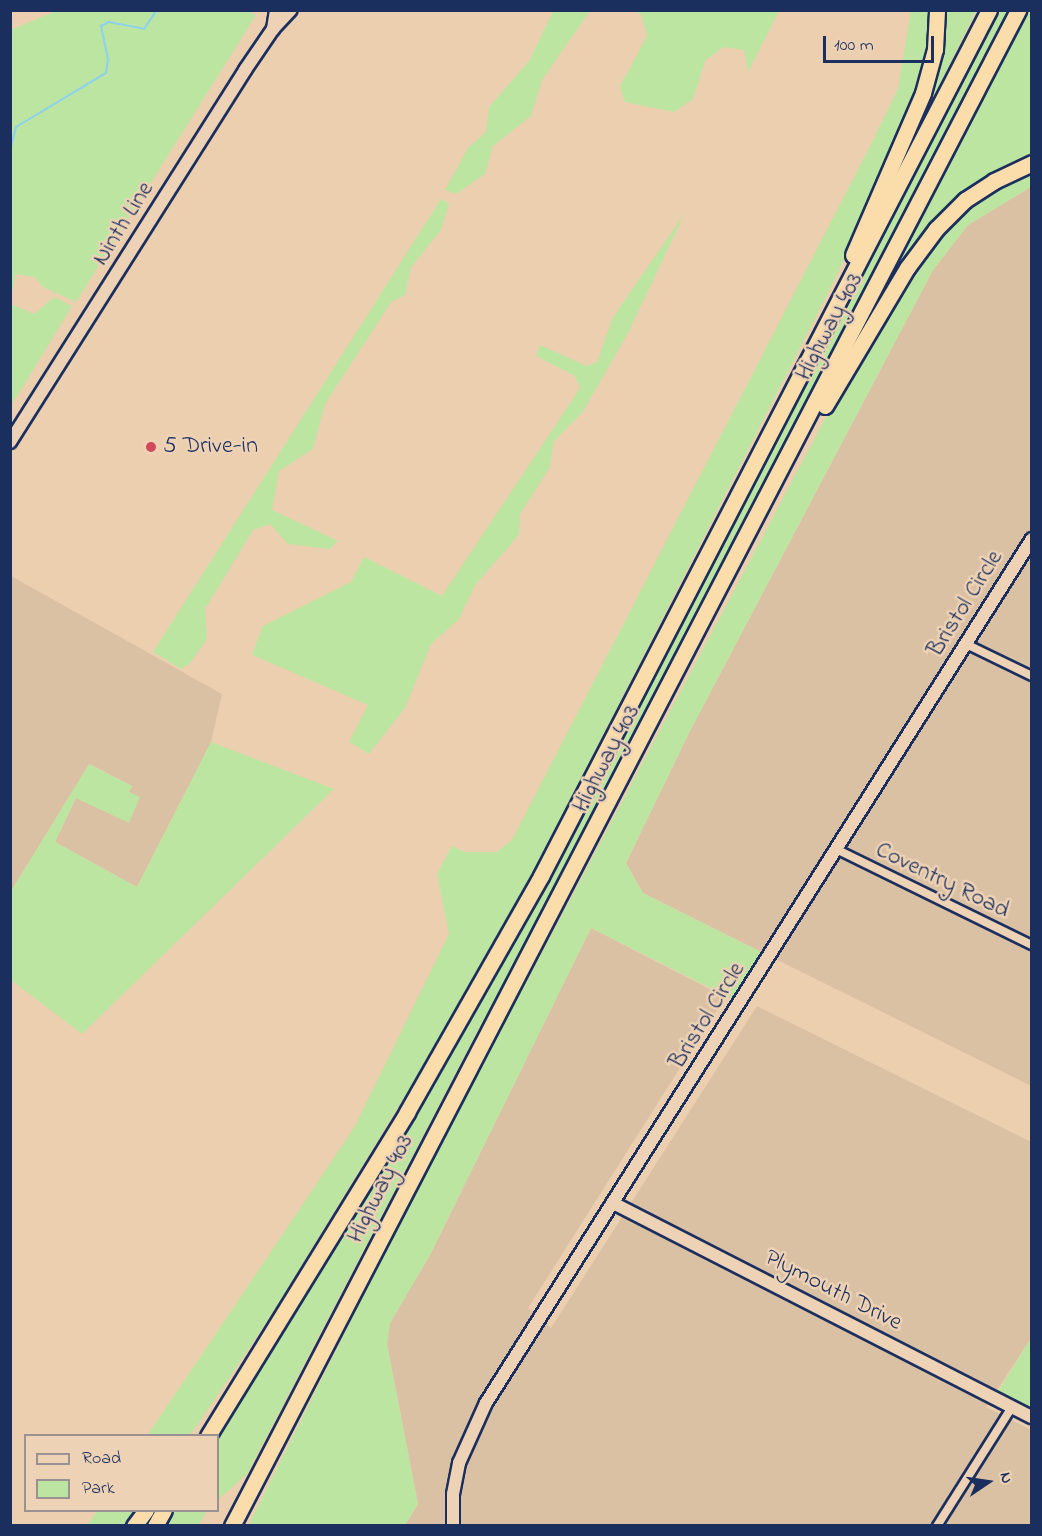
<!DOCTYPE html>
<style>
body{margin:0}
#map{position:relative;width:1042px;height:1536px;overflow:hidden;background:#eccfaf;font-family:"Indie Flower",sans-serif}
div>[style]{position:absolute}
.built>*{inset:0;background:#dbc1a4}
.green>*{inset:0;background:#bce5a1}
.stream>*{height:2px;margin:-1px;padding:0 1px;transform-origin:1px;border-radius:1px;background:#8cd1ee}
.roads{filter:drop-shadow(2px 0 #1b2f5e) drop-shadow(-2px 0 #1b2f5e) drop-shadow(0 2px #1b2f5e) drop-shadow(0 -2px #1b2f5e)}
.street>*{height:8px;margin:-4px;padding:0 4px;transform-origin:4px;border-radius:4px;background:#eed2b5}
.secondary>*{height:12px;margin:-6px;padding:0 6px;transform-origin:6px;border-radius:6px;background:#eed2b5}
.highway>*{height:15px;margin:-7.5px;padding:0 7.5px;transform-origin:7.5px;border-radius:7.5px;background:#fbddab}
.dots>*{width:16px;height:16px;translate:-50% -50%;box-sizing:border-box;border:3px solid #eed2b5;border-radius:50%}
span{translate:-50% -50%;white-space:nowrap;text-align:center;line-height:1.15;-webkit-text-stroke:5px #eed2b5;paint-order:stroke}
.street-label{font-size:24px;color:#1b2f5e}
.poi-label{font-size:24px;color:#1b2f5e}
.left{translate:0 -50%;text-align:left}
.frame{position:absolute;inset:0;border:12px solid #1b2f5e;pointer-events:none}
.legend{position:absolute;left:24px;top:1434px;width:195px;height:78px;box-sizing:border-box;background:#eed2b5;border:2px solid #9a9192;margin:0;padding:8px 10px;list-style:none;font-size:18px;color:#1b2f5e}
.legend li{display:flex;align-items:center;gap:12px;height:30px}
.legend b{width:30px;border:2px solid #9a9192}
.north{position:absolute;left:958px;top:1452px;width:60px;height:60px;-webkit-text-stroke:4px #eed2b5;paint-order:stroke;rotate:77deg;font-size:16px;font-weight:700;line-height:24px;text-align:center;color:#1b2f5e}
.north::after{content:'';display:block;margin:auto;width:21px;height:27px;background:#1b2f5e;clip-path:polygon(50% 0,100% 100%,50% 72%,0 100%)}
.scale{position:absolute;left:823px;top:36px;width:111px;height:27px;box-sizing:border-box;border:3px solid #1b2f5e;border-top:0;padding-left:8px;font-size:18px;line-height:21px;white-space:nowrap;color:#1b2f5e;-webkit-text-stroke:4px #eed2b5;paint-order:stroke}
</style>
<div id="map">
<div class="built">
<i style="clip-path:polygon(1031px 187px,1031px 1086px,643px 893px,626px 863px,689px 733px,933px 270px,968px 225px)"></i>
<i style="clip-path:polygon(11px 576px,222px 694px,211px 742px,137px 887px,55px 842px,76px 798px,129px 822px,139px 797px,129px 792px,132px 786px,90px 764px,11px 891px)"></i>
<i style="clip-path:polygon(591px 928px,725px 997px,528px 1308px,551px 1328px,757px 1006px,1031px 1142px,1031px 1338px,986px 1407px,1031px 1430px,1031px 1525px,405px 1525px,418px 1504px,387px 1344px,390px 1323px,430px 1255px)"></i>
</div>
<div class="green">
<i style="clip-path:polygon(249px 11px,256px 15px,76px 302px,43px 287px,34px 277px,16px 274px,11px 297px,11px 30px,56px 11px)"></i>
<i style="clip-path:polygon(553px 11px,590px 11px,542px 80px,531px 116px,493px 146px,485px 174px,456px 194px,445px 190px,468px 148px,486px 132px,489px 107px,529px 61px)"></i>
<i style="clip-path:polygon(633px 11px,779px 11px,748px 72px,744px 50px,723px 47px,705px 61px,693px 99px,674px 112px,625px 102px,620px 86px,647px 36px,641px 14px)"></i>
<i style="clip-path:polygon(911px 11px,936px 11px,930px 51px,911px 105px,836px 277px,542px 855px,464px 999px,268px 1320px,200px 1421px,190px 1435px,147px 1436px,354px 1128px,449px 934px,437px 874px,452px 846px,465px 852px,497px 852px,512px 840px,866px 154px,898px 89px)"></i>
<i style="clip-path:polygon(946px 11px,976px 11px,886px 193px,934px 77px)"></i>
<i style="clip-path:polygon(995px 11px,1011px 11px,526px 948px,480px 1026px,247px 1474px,218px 1500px,216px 1436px,513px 942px,798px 400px)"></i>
<i style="clip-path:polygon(1027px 11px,1031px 11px,1031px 154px,987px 177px,956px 200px,885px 291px)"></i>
<i style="clip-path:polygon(1031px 169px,1031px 187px,968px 225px,933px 270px,689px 733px,626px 863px,643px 893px,765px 954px,736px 1001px,591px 928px,430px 1255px,390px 1323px,387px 1344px,418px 1504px,405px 1525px,248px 1526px,423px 1177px,826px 417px,902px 291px,944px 231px,973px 203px)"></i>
<i style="clip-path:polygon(441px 199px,449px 204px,441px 230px,411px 267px,405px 295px,391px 302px,325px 404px,313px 449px,279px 471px,272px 510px,338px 541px,329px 549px,288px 544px,270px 524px,253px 530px,205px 609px,207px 639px,190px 663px,181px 669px,153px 652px)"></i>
<i style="clip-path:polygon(685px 213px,628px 333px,582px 413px,554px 441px,550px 467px,520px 514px,519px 535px,475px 585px,459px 619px,431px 644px,405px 708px,369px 754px,349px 742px,368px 705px,252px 655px,263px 626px,351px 582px,364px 557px,442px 596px,580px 388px,575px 376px,536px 356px,540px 345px,587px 366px,597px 362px,613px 317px)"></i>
<i style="clip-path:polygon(54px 297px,72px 306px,11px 406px,11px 304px,34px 314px)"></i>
<i style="clip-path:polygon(211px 742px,334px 789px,82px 1034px,11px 980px,11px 891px,89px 764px,132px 786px,129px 792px,140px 797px,129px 823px,76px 798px,55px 842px,137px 887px)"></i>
<i style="clip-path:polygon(1031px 1338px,1031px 1408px,998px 1391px)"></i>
<i style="clip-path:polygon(97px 1511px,97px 1510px,136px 1511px,124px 1525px,87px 1525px)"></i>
<i style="clip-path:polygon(171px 1511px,207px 1511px,199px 1525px,162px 1526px)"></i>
</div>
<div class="stream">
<i style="left:10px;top:151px;width:25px;rotate:-76deg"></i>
<i style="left:16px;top:127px;width:105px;rotate:-31deg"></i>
<i style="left:106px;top:73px;width:14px;rotate:-82deg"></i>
<i style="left:108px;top:59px;width:34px;rotate:-102deg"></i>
<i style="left:101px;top:26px;width:9px;rotate:-27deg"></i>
<i style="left:109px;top:22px;width:36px;rotate:11deg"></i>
<i style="left:144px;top:29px;width:23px;rotate:-56deg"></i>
</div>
<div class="roads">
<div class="street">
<i style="left:966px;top:644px;width:73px;rotate:25.9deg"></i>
<i style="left:838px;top:850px;width:216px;rotate:26.1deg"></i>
<i style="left:937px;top:1526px;width:141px;rotate:-57.8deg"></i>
</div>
<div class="secondary">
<i style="left:273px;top:29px;width:19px;rotate:-81deg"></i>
<i style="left:10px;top:442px;width:440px;rotate:-57.7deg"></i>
<i style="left:245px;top:70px;width:50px;rotate:-55.7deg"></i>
<i style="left:273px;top:29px;width:26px;rotate:-47deg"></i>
<i style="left:615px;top:1204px;width:468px;rotate:27.1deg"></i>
<i style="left:453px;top:1526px;width:32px;rotate:-90deg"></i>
<i style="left:453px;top:1494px;width:32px;rotate:-79deg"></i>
<i style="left:459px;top:1463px;width:66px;rotate:-65.8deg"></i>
<i style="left:486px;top:1403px;width:1022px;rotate:-57.71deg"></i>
</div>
<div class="highway">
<i style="left:853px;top:255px;width:176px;rotate:-66.6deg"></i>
<i style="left:923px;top:93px;width:46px;rotate:-74.7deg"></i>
<i style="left:935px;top:49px;width:39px;rotate:-87deg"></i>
<i style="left:825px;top:406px;width:161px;rotate:-59.3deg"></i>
<i style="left:907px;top:268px;width:49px;rotate:-53.4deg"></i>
<i style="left:936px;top:229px;width:41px;rotate:-45deg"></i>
<i style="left:965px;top:200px;width:35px;rotate:-33deg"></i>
<i style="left:994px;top:181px;width:42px;rotate:-25.3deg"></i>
<i style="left:208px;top:1436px;width:380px;rotate:-58.4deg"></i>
<i style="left:407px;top:1112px;width:271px;rotate:-60.4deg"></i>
<i style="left:541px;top:876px;width:975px;rotate:-62.65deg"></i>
<i style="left:134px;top:1526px;width:20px;rotate:-53deg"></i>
<i style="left:155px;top:1526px;width:18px;rotate:-61deg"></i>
<i style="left:232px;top:1526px;width:1708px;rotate:-62.59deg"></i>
</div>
</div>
<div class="dots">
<i style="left:151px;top:447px;background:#d1495b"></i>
</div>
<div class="street-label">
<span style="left:124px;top:224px;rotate:-58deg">Ninth Line</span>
<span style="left:830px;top:327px;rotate:-62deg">Highway 403</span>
<span style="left:966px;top:604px;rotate:-58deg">Bristol Circle</span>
<span style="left:607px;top:759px;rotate:-62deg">Highway 403</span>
<span style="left:942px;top:881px;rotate:26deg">Coventry Road</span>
<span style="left:708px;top:1016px;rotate:-58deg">Bristol Circle</span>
<span style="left:381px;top:1189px;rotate:-63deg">Highway 403</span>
<span style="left:833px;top:1291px;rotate:27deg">Plymouth Drive</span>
</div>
<div class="poi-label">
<span class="left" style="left:163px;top:447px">5 Drive-in</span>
</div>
<div class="frame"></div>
<ul class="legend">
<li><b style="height:8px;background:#eed2b5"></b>Road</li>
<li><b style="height:16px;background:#bce5a1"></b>Park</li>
</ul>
<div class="north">N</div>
<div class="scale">100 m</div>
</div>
